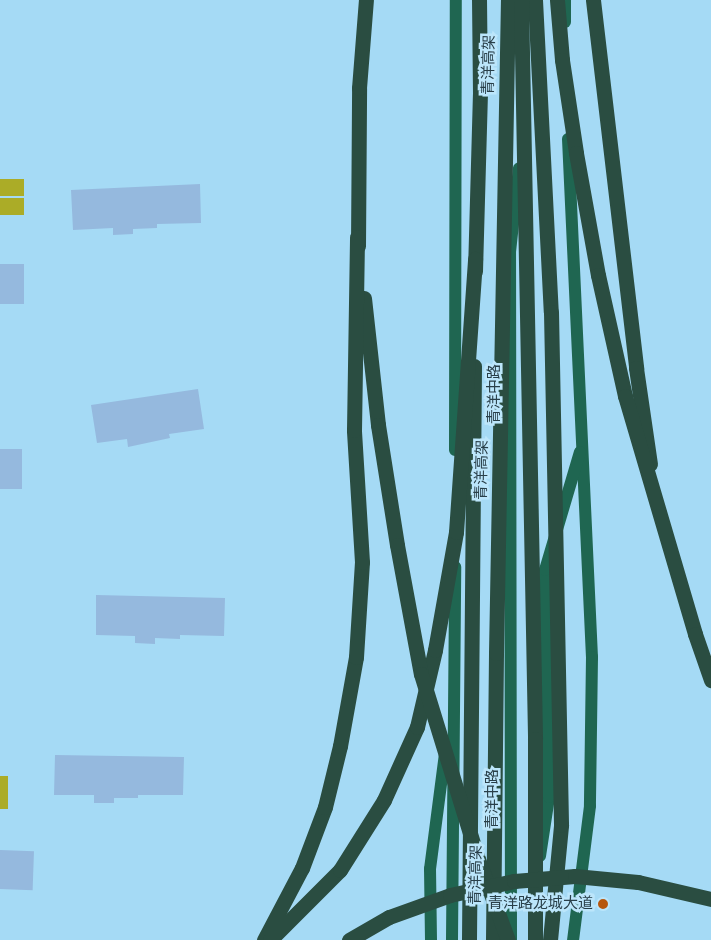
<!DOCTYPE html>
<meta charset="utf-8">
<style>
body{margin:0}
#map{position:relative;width:711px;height:940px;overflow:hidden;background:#a5daf5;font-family:"Varela Round","Noto Sans SC",sans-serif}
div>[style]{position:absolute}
.green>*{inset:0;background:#abac27;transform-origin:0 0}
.building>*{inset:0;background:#95b9de;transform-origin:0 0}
.major>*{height:12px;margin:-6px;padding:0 6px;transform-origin:6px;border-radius:6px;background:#1f6651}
.highway>*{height:15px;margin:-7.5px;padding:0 7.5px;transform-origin:7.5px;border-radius:7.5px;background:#2a4d41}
.highway-bridge>*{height:15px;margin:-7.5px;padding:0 7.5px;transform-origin:7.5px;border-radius:7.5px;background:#2a4d41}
.dots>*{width:14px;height:14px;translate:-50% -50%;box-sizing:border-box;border:2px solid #bce6fb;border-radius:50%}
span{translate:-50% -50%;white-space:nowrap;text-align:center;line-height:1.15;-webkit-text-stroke:5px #bce6fb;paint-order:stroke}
.street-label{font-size:15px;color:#293f49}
.poi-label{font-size:15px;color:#293f49}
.right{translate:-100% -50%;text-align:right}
</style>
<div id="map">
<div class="green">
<i style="left:0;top:179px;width:24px;height:17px"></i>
<i style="left:0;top:198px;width:24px;height:17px"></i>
<i style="left:0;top:776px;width:8px;height:33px"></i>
</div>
<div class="building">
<i style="clip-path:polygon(200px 184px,201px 223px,157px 224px,157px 228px,133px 229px,133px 234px,113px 235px,113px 228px,73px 230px,71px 190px)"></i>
<i style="left:0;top:264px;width:24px;height:40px"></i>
<i style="clip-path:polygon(198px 389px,204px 429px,169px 434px,170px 438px,128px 447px,127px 439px,97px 443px,91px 405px)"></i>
<i style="left:0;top:449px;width:22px;height:40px"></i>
<i style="clip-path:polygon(96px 595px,225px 598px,224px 636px,180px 635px,180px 639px,155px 638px,155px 644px,135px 643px,135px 636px,96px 635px)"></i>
<i style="clip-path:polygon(55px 755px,184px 757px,183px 795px,138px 795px,138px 798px,114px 798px,114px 803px,94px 803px,94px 795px,54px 795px)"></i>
<i style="left:0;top:850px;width:34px;height:39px;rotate:2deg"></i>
</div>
<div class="major">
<i style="left:565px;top:0;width:22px;rotate:90deg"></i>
<i style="left:568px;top:139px;width:519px;rotate:87.35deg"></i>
<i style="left:592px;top:657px;width:149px;rotate:90.8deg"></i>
<i style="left:590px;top:806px;width:135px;rotate:97.2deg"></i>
<i style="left:455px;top:450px;width:450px;rotate:-89.9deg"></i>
<i style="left:540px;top:856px;width:60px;rotate:-81.3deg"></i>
<i style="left:549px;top:797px;width:227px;rotate:-91deg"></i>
<i style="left:545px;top:570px;width:123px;rotate:-73.5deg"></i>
<i style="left:431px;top:940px;width:71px;rotate:-90.8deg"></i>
<i style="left:430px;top:869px;width:117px;rotate:-82.6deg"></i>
<i style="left:452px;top:940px;width:373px;rotate:-89.5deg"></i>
<i style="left:511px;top:940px;width:688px;rotate:-90.08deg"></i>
<i style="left:510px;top:252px;width:84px;rotate:-83.9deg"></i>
</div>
<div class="highway">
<i style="left:535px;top:0;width:312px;rotate:87.1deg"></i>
<i style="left:593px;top:0;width:371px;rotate:83.3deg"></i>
<i style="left:636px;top:368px;width:97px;rotate:81.7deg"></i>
<i style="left:358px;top:246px;width:158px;rotate:-89.6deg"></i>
<i style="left:359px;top:88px;width:88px;rotate:-85.5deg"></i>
<i style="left:475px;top:271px;width:177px;rotate:-88.4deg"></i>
<i style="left:480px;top:94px;width:94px;rotate:-90.6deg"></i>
<i style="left:364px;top:298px;width:128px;rotate:83.7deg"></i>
<i style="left:264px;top:940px;width:81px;rotate:-62.2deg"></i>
<i style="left:302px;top:868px;width:65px;rotate:-69.3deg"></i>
<i style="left:325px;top:807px;width:63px;rotate:-76.2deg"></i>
<i style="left:340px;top:746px;width:90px;rotate:-79.8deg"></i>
<i style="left:356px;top:657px;width:95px;rotate:-86.4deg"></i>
<i style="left:362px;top:562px;width:132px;rotate:-93.5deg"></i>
<i style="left:354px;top:430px;width:193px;rotate:-89.1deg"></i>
<i style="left:270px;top:940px;width:99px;rotate:-45deg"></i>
<i style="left:340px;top:870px;width:83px;rotate:-57.8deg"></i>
<i style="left:384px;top:800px;width:80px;rotate:-65.7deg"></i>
<i style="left:417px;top:727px;width:79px;rotate:-76.8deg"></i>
<i style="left:469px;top:940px;width:574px;rotate:-89.5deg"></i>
<i style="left:493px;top:940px;width:287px;rotate:-89.4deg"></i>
<i style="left:496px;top:653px;width:653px;rotate:-88.95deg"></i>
<i style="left:550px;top:940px;width:116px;rotate:-84.5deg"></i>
</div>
<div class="highway-bridge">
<i style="left:521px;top:0;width:739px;rotate:88.91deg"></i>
<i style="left:535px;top:739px;width:201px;rotate:90deg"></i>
<i style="left:557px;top:0;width:60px;rotate:85.2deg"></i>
<i style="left:562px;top:60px;width:94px;rotate:81.4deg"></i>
<i style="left:576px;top:153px;width:124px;rotate:79.8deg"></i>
<i style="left:598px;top:275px;width:124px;rotate:77.4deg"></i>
<i style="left:625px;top:396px;width:248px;rotate:73.6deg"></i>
<i style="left:695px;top:634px;width:49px;rotate:70.8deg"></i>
<i style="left:551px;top:312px;width:513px;rotate:88.88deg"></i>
<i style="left:378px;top:425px;width:121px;rotate:81deg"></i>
<i style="left:397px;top:545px;width:131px;rotate:79.5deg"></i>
<i style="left:421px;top:674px;width:194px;rotate:72.9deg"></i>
<i style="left:478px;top:859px;width:86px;rotate:69.7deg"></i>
<i style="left:435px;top:650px;width:120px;rotate:-79.9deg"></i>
<i style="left:456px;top:532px;width:274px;rotate:-86deg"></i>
<i style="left:349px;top:940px;width:46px;rotate:-29.9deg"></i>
<i style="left:389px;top:917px;width:65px;rotate:-19.8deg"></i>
<i style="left:450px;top:895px;width:66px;rotate:-12.3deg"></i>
<i style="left:514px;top:881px;width:61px;rotate:-4.7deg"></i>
<i style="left:575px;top:876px;width:63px;rotate:5.4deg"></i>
<i style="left:638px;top:882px;width:75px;rotate:13.1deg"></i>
</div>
<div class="dots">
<i style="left:603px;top:904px;background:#b6570e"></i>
</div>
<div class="street-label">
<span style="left:489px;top:65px;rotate:-89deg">青洋高架</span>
<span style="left:495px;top:394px;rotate:-90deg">青洋中路</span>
<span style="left:482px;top:470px;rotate:-89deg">青洋高架</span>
<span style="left:493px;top:799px;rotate:-90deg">青洋中路</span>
<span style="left:476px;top:875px;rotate:-89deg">青洋高架</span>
</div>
<div class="poi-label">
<span class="right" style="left:593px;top:904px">青洋路龙城大道</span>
</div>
</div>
